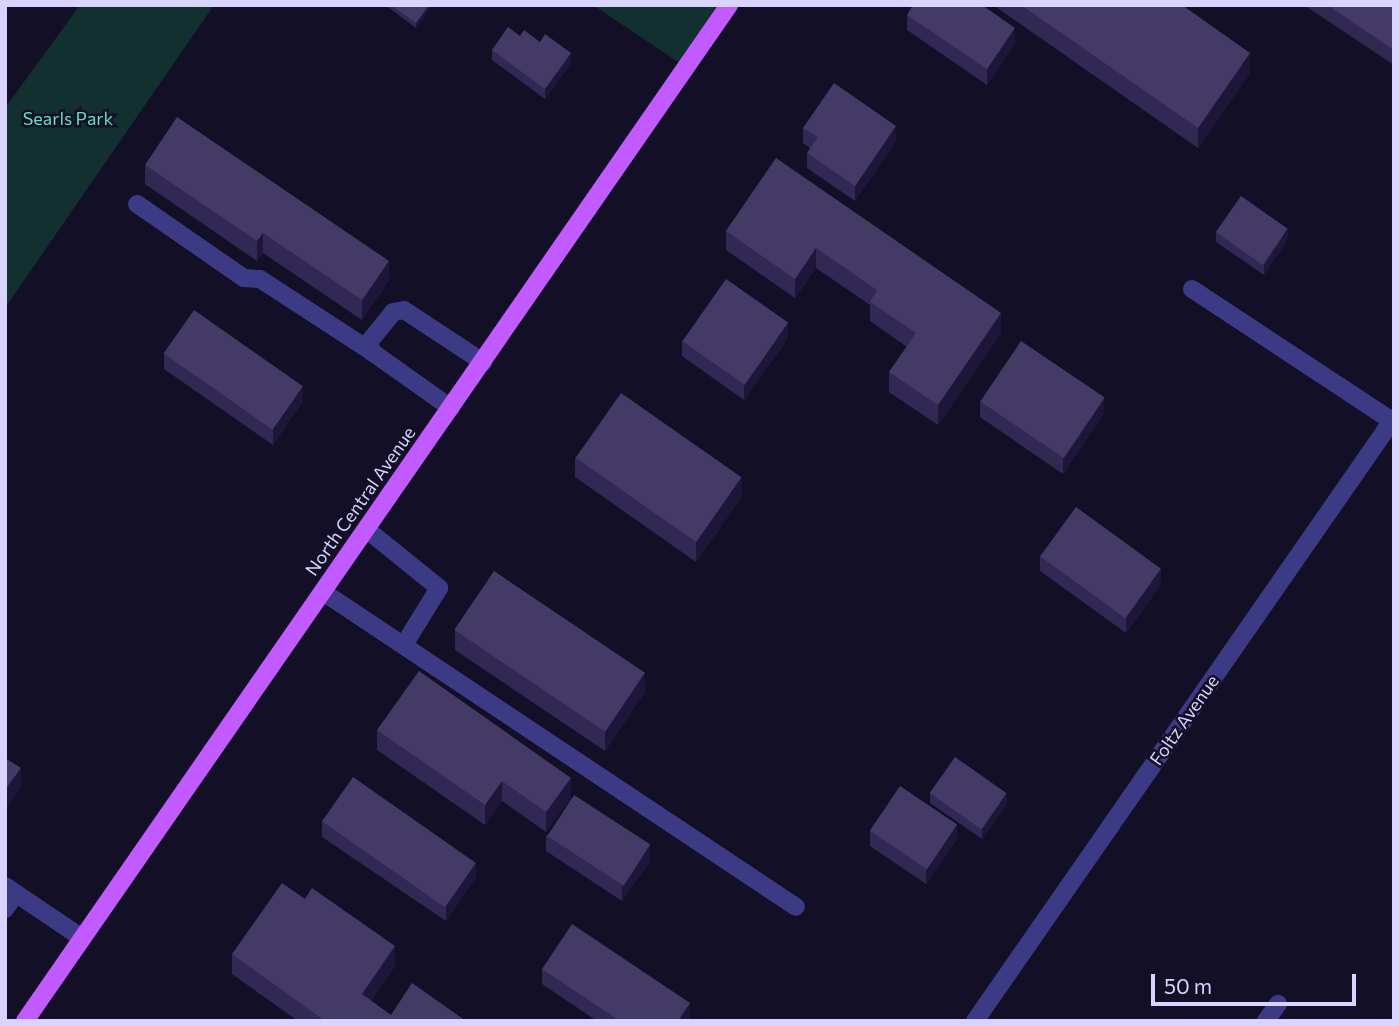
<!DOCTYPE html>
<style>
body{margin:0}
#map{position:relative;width:1399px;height:1026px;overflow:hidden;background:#130f26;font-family:Commissioner,sans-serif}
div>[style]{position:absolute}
.green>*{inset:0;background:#12302f}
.minor>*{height:18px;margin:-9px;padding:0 9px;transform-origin:9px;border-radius:9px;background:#3d3a85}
.major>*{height:18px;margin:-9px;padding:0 9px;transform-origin:9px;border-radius:9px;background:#c25bff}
.wall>*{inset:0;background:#312854}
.shaded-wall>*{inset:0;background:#1d163a}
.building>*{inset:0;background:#433a66;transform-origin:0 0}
span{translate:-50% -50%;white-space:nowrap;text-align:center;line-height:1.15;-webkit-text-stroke:5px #130f26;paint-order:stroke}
.park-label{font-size:18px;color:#5fe0c0}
.street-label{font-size:18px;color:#d9d4ff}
.frame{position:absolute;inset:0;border:7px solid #d9d4ff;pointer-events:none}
.scale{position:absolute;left:1151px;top:974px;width:205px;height:32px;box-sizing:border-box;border:4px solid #d9d4ff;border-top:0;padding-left:9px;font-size:21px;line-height:24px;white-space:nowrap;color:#d9d4ff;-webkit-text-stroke:5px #130f26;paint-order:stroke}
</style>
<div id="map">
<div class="green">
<i style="clip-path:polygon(80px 5px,214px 5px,5px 308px,5px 108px)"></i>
<i style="clip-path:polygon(593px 5px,729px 5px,687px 68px)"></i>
</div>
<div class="minor">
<i style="left:137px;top:204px;width:130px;rotate:34.7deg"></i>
<i style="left:244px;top:278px;width:16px;rotate:4deg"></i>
<i style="left:260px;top:279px;width:137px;rotate:33.1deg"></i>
<i style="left:1192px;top:289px;width:240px;rotate:33.4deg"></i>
<i style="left:451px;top:408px;width:97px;rotate:-144.7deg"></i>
<i style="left:372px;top:352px;width:10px;rotate:-107deg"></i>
<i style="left:369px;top:342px;width:38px;rotate:-51deg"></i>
<i style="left:393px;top:312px;width:11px;rotate:-10deg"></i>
<i style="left:404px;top:310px;width:95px;rotate:33.4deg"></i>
<i style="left:366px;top:529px;width:94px;rotate:38.9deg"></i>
<i style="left:439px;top:588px;width:67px;rotate:121.6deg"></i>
<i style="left:323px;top:592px;width:568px;rotate:33.66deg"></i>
<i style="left:5px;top:886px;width:93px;rotate:34deg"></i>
<i style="left:5px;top:909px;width:19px;rotate:-55deg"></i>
<i style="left:975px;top:1021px;width:734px;rotate:-55.21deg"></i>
<i style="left:1266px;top:1021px;width:21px;rotate:-55deg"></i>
</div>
<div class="major">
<i style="left:25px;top:1021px;width:1236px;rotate:-55.28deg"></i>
</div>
<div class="wall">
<i style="clip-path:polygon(385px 5px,432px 5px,416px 28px)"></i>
<i style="clip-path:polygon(993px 5px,1182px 5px,1250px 73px,1198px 148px)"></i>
<i style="clip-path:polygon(1304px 5px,1394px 5px,1394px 65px)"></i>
<i style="clip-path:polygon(907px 15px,1015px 43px,987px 85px,907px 30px)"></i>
<i style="clip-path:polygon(520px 36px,571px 64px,545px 99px,492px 60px,492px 50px)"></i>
<i style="clip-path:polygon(803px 128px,896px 141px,855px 201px,807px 168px,807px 153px,810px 148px,803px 143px)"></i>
<i style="clip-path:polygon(776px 158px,1001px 333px,938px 425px,889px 392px,889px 372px,907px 347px,870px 321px,870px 305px,816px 268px,795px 298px,726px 250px,726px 231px)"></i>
<i style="clip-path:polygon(145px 165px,389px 280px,362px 320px,263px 253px,257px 261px,145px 184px)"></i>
<i style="clip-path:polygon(1216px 232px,1288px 239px,1264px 275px,1216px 242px)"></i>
<i style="clip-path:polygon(788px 338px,744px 400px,682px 356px,682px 341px)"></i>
<i style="clip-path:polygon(164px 354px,303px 401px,273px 445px,164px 369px)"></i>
<i style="clip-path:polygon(980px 402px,1104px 413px,1063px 474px,980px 417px)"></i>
<i style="clip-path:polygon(575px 457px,742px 496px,696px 562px,575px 477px)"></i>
<i style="clip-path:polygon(1040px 556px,1161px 584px,1126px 633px,1040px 571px)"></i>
<i style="clip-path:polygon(455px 630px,645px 692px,605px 751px,455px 650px)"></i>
<i style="clip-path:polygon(377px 730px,571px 797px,546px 832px,502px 801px,485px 825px,377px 750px)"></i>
<i style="clip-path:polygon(930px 793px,1007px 804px,982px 839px,930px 803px)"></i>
<i style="clip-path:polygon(322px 821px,476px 877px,446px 921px,322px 837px)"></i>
<i style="clip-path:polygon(870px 831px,957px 839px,926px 884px,870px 846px)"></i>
<i style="clip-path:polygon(546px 835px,650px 861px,622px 901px,546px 851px)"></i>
<i style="clip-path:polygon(232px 954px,395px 966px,371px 1001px,391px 1015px,466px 1021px,298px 1021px,232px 974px)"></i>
<i style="clip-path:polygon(542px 969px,690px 1018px,688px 1021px,597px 1021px,542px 984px)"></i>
</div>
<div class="shaded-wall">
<i style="clip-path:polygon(429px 5px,432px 5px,416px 28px,416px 23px)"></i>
<i style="clip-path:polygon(1015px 28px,1015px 43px,987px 85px,987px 69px)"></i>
<i style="clip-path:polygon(571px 53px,571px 64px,545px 99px,545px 89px)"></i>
<i style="clip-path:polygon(1250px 53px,1250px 73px,1198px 148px,1198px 128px)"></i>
<i style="clip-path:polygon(896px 126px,896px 141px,855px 201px,855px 186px)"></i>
<i style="clip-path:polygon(1288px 229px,1288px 239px,1264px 275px,1264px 265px)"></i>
<i style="clip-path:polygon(263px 233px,263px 253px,257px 261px,257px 241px)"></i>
<i style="clip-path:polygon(816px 248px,816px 268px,795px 298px,795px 279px)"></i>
<i style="clip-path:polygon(389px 261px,389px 280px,362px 320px,362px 300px)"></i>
<i style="clip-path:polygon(1001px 313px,1001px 333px,938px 425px,938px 405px)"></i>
<i style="clip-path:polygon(788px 323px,788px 338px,744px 400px,744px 385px)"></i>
<i style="clip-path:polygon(303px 386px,303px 401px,273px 445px,273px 429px)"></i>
<i style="clip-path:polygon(1104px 398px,1104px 413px,1063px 474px,1063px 458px)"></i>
<i style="clip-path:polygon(742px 477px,742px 496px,696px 562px,696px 542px)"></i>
<i style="clip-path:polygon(1161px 569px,1161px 584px,1126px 633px,1126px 618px)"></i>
<i style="clip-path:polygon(645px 672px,645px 692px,605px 751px,605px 732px)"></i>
<i style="clip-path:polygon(21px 768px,21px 788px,5px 810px,5px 790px)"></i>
<i style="clip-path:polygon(571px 778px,571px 797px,546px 832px,546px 812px)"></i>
<i style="clip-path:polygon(502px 781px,502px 801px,485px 825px,485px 805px)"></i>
<i style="clip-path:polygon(1007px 793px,1007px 804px,982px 839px,982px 829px)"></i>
<i style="clip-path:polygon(957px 824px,957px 839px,926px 884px,926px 869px)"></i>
<i style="clip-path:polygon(650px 845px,650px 861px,622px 901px,622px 886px)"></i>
<i style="clip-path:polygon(476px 862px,476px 877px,446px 921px,446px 906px)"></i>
<i style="clip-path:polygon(395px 946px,395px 966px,362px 1014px,362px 994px)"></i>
<i style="clip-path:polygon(690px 1003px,690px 1018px,688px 1021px,678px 1021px)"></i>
</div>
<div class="building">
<i style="clip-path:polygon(391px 5px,429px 5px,416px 23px)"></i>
<i style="clip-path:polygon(913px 5px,982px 5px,1015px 28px,987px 69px,907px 15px)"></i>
<i style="clip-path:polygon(1021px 5px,1182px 5px,1250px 53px,1198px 128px)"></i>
<i style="clip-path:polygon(1327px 5px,1394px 5px,1394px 50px)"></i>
<i style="clip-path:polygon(508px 27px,520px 36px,524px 30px,540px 42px,545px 34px,571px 53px,545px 89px,492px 50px)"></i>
<i style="clip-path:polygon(834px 83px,896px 126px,855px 186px,807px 153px,818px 137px,803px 128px)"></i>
<i style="clip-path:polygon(177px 117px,389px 261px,362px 300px,263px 233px,257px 241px,145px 165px)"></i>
<i style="clip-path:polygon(776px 158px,1001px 313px,938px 405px,889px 372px,916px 333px,870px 302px,877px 290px,816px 248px,795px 279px,726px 231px)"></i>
<i style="left:1241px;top:196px;width:57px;height:44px;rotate:35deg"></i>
<i style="left:726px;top:279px;width:76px;height:76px;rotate:35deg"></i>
<i style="left:194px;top:310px;width:133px;height:53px;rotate:35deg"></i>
<i style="left:1021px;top:341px;width:101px;height:73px;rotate:34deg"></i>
<i style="left:621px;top:393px;width:147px;height:79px;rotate:35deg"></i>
<i style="left:1076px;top:507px;width:105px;height:61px;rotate:36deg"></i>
<i style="left:494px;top:571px;width:182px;height:71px;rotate:34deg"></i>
<i style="clip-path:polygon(419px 671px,571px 778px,546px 812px,502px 781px,485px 805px,377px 730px)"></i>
<i style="left:955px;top:757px;width:63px;height:44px;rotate:35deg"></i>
<i style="clip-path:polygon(5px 758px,21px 768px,5px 790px)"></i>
<i style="left:353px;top:777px;width:150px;height:54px;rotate:35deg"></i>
<i style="left:900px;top:786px;width:69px;height:54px;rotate:34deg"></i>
<i style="left:574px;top:795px;width:91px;height:49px;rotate:33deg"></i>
<i style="clip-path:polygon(282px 883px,305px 899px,312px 888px,395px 946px,362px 994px,391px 1015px,412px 983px,466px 1021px,325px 1021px,232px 954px)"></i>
<i style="clip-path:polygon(572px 924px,690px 1003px,678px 1021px,620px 1021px,542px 969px)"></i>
</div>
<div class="park-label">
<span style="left:68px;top:118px">Searls Park</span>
</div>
<div class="street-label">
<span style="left:360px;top:501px;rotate:-55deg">North Central Avenue</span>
<span style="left:1184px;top:720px;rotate:-55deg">Foltz Avenue</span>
</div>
<div class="frame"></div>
<div class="scale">50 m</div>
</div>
